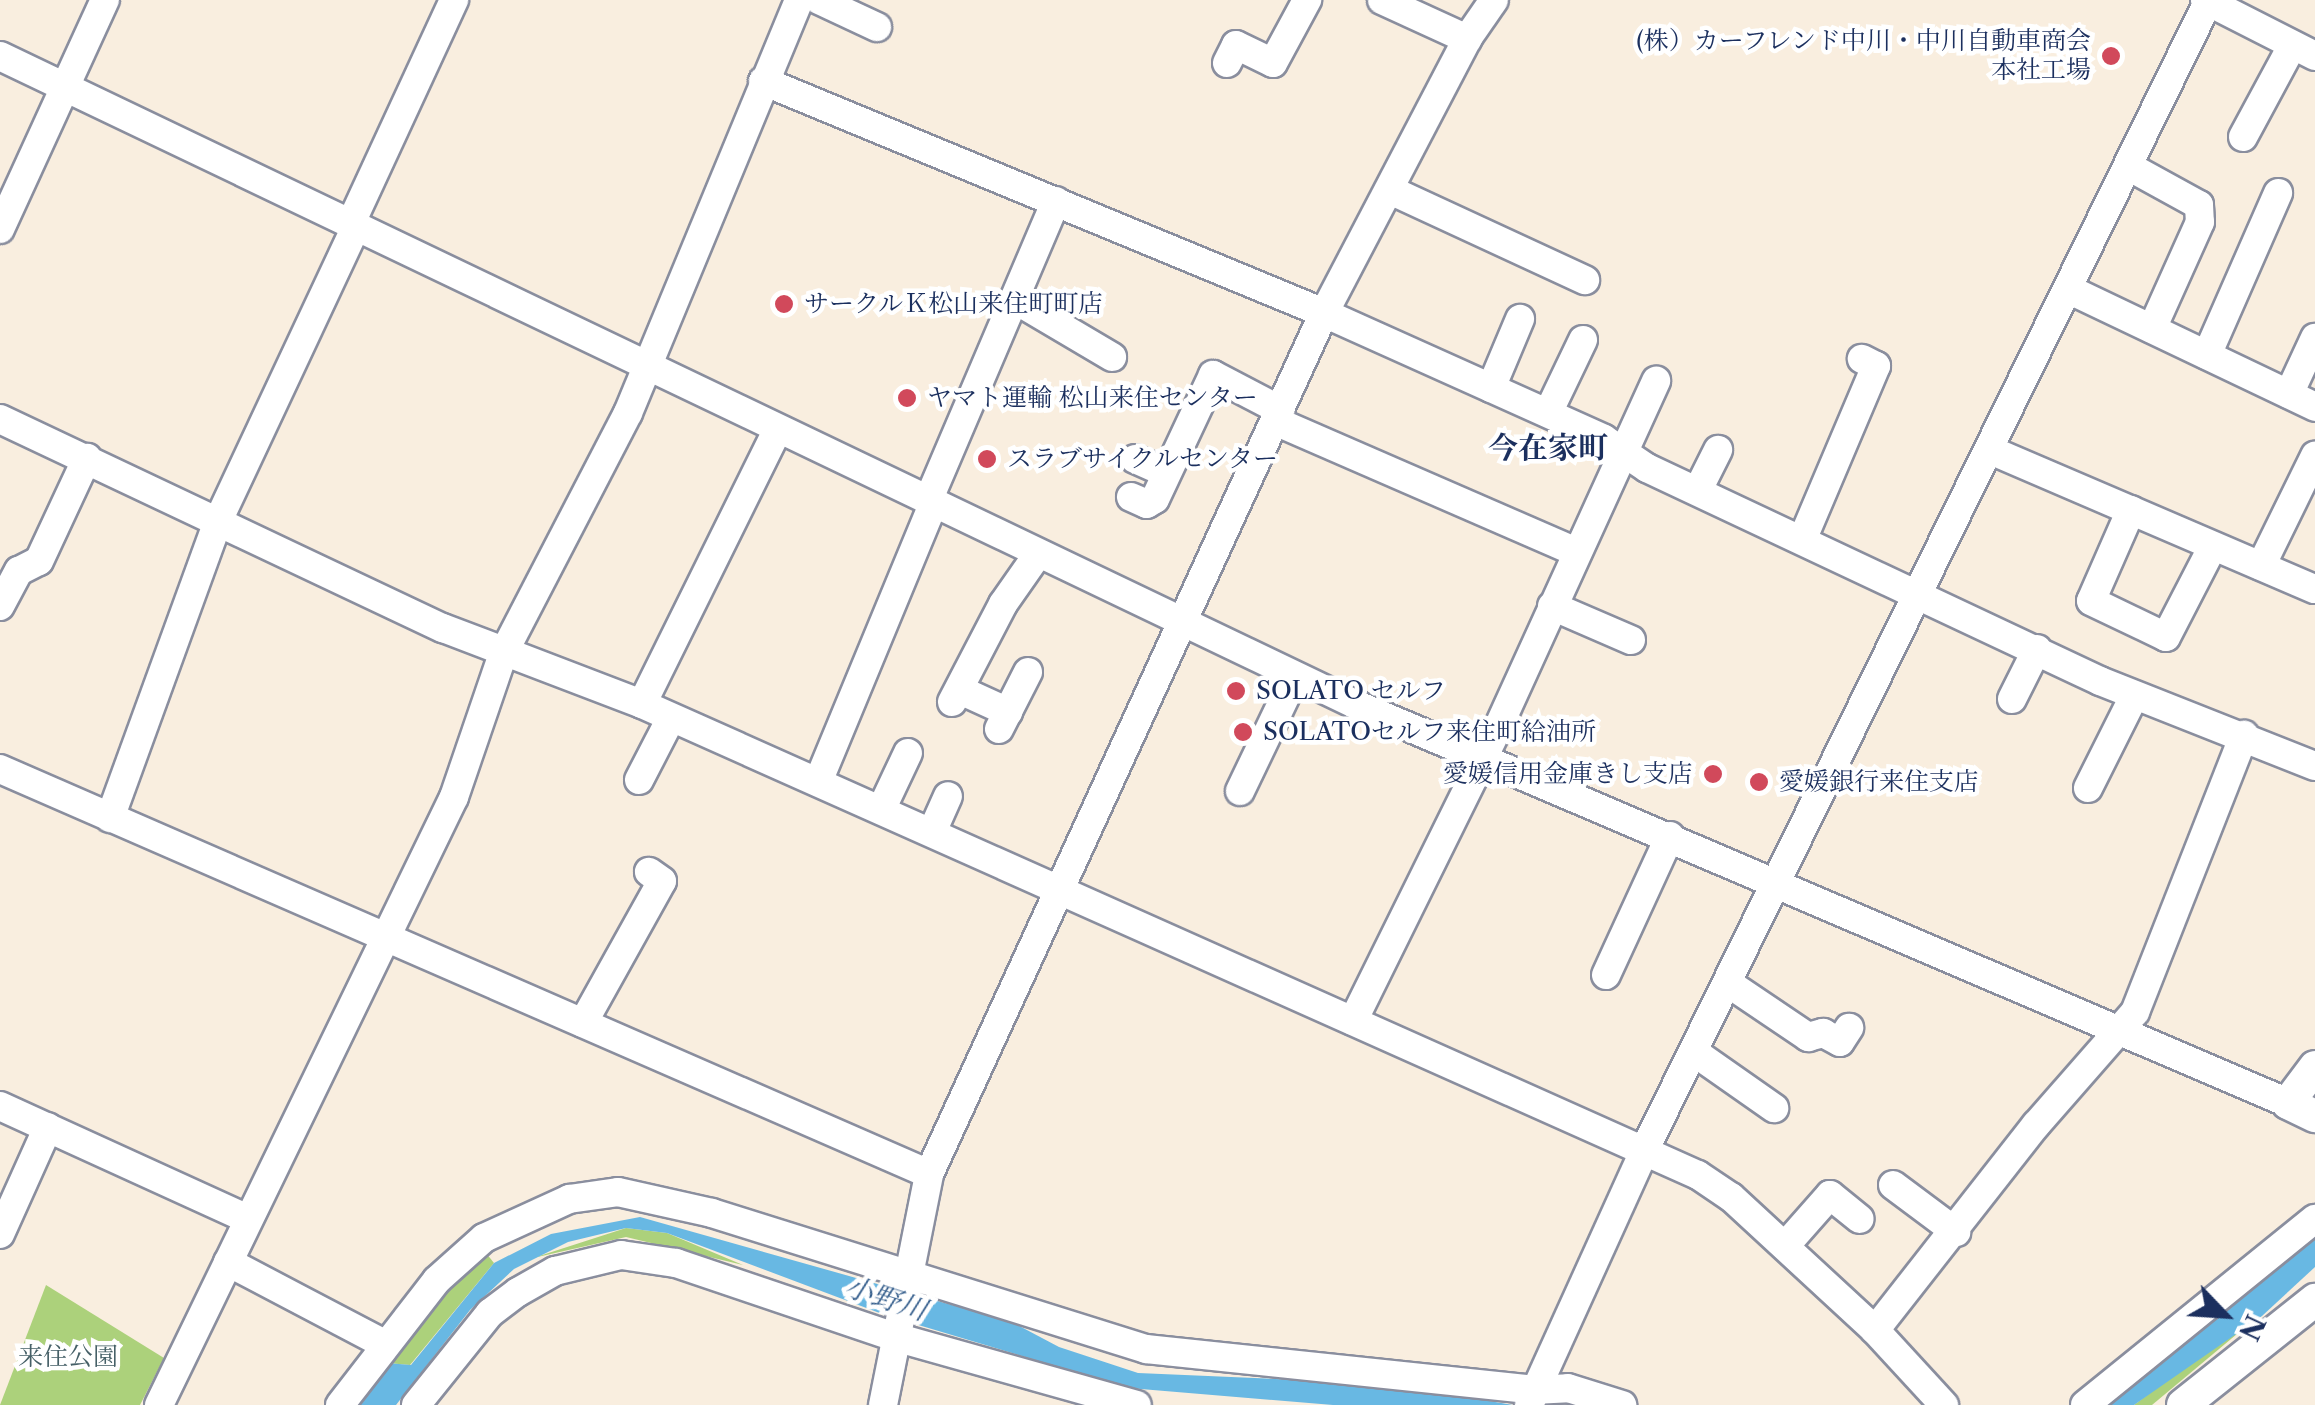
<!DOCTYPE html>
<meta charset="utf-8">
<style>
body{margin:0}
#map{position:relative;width:2315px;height:1405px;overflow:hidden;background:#f9eedf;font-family:"Libre Caslon Text","Noto Serif JP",serif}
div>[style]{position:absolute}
.green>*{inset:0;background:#acd17b}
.water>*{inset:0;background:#68b8e3}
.roads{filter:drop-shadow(2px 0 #8a8e9e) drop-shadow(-2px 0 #8a8e9e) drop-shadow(0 2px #8a8e9e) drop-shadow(0 -2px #8a8e9e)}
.minor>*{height:28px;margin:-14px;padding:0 14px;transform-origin:14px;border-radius:14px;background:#fff}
.major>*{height:32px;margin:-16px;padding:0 16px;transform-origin:16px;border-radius:16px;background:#fff}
.dots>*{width:28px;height:28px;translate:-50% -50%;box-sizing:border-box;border:5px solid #fff;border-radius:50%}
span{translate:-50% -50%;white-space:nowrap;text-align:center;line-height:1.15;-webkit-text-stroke:9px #fff;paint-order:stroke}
.poi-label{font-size:25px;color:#1b2f5e}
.right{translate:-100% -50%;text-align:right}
.left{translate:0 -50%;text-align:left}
.park-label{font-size:25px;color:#466067}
.water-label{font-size:28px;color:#365f8d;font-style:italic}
.quarter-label{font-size:30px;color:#1b2f5e;font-weight:700}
.north{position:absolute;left:2175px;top:1265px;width:100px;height:100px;-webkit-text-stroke:8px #fff;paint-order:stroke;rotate:115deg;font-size:28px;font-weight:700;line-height:40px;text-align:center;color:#1b2f5e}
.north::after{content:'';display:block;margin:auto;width:35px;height:45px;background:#1b2f5e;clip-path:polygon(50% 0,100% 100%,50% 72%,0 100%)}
</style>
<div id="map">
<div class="green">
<i style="clip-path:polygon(626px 1228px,667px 1233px,743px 1265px,626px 1237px,533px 1258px)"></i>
<i style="clip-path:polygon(486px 1253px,494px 1263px,410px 1365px,387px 1363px,455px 1280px)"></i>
<i style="clip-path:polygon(46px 1285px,164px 1358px,140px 1405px,0 1405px)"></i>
<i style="clip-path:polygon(2240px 1325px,2243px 1329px,2152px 1405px,2134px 1405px)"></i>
</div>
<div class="water">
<i style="clip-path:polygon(640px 1217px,1012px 1322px,1059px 1347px,1138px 1373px,1389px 1384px,1513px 1405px,1333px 1405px,1129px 1388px,885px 1315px,667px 1233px,626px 1228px,568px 1242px,514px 1269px,470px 1310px,396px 1405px,355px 1405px,387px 1363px,411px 1365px,494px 1263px,551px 1234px)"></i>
<i style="clip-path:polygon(2315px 1237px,2315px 1267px,2262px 1316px,2134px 1405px,2107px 1405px)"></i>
</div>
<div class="roads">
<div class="minor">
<i style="left:819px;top:0;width:64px;rotate:25deg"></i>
<i style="left:1382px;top:0;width:94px;rotate:24.6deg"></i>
<i style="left:2205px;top:0;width:123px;rotate:27deg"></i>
<i style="left:0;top:56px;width:1502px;rotate:25.56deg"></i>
<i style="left:1355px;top:704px;width:1015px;rotate:23.15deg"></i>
<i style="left:1227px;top:63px;width:20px;rotate:-63deg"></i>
<i style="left:1236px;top:45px;width:41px;rotate:25.9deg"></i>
<i style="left:1273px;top:63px;width:72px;rotate:-61.6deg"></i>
<i style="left:763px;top:81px;width:607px;rotate:22.47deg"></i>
<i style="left:1324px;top:313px;width:307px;rotate:24.2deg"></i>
<i style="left:1604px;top:439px;width:52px;rotate:34deg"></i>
<i style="left:1647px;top:468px;width:501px;rotate:25.18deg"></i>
<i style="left:2100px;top:681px;width:231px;rotate:21.6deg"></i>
<i style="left:2243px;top:137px;width:103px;rotate:-61.7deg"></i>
<i style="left:2128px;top:166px;width:81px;rotate:28.8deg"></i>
<i style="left:2199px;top:205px;width:17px;rotate:87deg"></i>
<i style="left:2200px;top:222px;width:117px;rotate:114.2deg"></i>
<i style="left:1390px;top:190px;width:215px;rotate:24.8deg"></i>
<i style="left:351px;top:223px;width:246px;rotate:-65.2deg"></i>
<i style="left:0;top:229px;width:252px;rotate:-65.4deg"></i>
<i style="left:2068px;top:289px;width:274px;rotate:25.5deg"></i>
<i style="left:1014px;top:299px;width:114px;rotate:30.6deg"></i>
<i style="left:2207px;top:355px;width:177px;rotate:-66.3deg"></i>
<i style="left:1491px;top:388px;width:75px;rotate:-67.2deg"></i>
<i style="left:2289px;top:394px;width:62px;rotate:-65.1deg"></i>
<i style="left:1548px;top:413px;width:81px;rotate:-64.4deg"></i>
<i style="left:0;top:419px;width:490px;rotate:25.3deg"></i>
<i style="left:443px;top:628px;width:213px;rotate:20.9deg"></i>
<i style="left:642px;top:704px;width:1156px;rotate:24.04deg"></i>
<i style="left:1698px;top:1175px;width:40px;rotate:34deg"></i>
<i style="left:1731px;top:1197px;width:196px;rotate:42.7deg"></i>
<i style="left:1875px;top:1330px;width:102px;rotate:47.4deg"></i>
<i style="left:1275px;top:421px;width:328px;rotate:23.5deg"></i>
<i style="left:1990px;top:450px;width:353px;rotate:23.2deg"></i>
<i style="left:1135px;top:459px;width:34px;rotate:24deg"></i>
<i style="left:1698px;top:490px;width:45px;rotate:-63.4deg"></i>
<i style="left:1131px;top:497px;width:17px;rotate:24deg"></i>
<i style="left:1147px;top:504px;width:9px;rotate:-32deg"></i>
<i style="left:1155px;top:499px;width:137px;rotate:-64.9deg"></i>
<i style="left:1213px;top:375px;width:76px;rotate:27.6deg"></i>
<i style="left:928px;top:501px;width:326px;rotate:-66.9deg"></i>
<i style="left:2131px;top:510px;width:99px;rotate:113.7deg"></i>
<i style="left:2091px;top:601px;width:83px;rotate:25.6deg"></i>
<i style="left:2166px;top:637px;width:102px;rotate:-62.7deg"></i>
<i style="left:1803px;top:538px;width:187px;rotate:-67deg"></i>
<i style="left:1876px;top:366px;width:16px;rotate:-153deg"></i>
<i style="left:2261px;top:566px;width:123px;rotate:-63.9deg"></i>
<i style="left:0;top:606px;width:40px;rotate:-62deg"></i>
<i style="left:19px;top:571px;width:22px;rotate:-27deg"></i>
<i style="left:39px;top:561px;width:114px;rotate:-65deg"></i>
<i style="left:1552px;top:606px;width:86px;rotate:23.3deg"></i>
<i style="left:960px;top:690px;width:53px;rotate:24.6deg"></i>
<i style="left:2012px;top:699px;width:56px;rotate:-63.4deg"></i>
<i style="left:952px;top:702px;width:110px;rotate:-62.5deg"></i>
<i style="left:1003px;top:604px;width:61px;rotate:-55deg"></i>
<i style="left:642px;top:704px;width:307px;rotate:-63.7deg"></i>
<i style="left:999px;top:729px;width:64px;rotate:-63deg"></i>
<i style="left:0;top:769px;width:1013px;rotate:23.55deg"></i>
<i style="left:639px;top:780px;width:70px;rotate:-62.7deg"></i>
<i style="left:818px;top:782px;width:301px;rotate:-67.5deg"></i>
<i style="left:2088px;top:788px;width:103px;rotate:-63.4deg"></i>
<i style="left:1240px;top:791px;width:127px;rotate:-64.4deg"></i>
<i style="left:881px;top:810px;width:63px;rotate:-64.7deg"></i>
<i style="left:110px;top:818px;width:318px;rotate:-70deg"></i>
<i style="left:219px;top:519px;width:323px;rotate:-64.9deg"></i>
<i style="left:932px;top:832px;width:39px;rotate:-66deg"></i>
<i style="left:1606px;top:975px;width:153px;rotate:-65.3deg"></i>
<i style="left:1728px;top:983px;width:97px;rotate:34deg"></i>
<i style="left:1808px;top:1037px;width:16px;rotate:-15deg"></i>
<i style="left:1823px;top:1033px;width:19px;rotate:28deg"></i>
<i style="left:1840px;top:1042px;width:17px;rotate:-57deg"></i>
<i style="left:1353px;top:1021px;width:325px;rotate:-63.7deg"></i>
<i style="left:1497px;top:730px;width:384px;rotate:-65.5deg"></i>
<i style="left:583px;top:1023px;width:162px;rotate:-60.9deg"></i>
<i style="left:662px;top:881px;width:16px;rotate:-145deg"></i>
<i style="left:1694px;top:1052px;width:98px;rotate:35deg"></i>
<i style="left:0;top:1106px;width:273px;rotate:24.5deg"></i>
<i style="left:1893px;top:1185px;width:79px;rotate:36.7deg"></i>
<i style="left:0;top:1234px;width:117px;rotate:-65.8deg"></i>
<i style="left:1785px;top:1246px;width:68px;rotate:-48.6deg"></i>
<i style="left:1830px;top:1195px;width:38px;rotate:39deg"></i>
<i style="left:228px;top:1262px;width:178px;rotate:27.7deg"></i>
<i style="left:1875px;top:1330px;width:261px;rotate:-51.9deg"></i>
<i style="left:2036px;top:1125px;width:150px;rotate:-48.8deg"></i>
<i style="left:2135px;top:1012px;width:298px;rotate:-68.5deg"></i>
<i style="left:159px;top:1405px;width:676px;rotate:-64.12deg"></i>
<i style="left:454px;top:797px;width:151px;rotate:-71.1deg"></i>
<i style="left:503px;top:654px;width:271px;rotate:-62.6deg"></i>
<i style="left:628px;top:413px;width:447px;rotate:-67.5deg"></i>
<i style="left:340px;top:1405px;width:158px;rotate:-52.2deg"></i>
<i style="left:437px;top:1280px;width:63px;rotate:-41.8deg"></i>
<i style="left:484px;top:1238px;width:94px;rotate:-24.6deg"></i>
<i style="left:569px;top:1199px;width:49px;rotate:-8.1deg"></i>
<i style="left:618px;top:1192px;width:96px;rotate:12.6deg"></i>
<i style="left:712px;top:1213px;width:455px;rotate:17.4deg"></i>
<i style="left:1146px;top:1349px;width:389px;rotate:6deg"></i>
<i style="left:1533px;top:1390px;width:35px;rotate:-3deg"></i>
<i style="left:1568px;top:1388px;width:57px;rotate:17.5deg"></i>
<i style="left:416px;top:1405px;width:118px;rotate:-51.2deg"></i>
<i style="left:490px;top:1313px;width:35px;rotate:-37deg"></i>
<i style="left:518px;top:1292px;width:43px;rotate:-29.6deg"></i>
<i style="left:555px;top:1271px;width:68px;rotate:-13.6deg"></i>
<i style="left:621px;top:1255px;width:56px;rotate:8.3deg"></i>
<i style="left:676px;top:1263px;width:231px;rotate:18.7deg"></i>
<i style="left:895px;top:1337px;width:251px;rotate:15.7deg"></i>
<i style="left:883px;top:1405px;width:236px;rotate:-78.7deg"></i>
<i style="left:929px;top:1174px;width:947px;rotate:-65.36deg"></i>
<i style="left:1324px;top:313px;width:309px;rotate:-62.4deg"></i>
<i style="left:1467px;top:39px;width:47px;rotate:-55.3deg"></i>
<i style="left:1529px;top:1405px;width:281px;rotate:-65.6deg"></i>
<i style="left:1645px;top:1149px;width:1280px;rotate:-63.86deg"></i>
<i style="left:2085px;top:1405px;width:296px;rotate:-39deg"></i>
</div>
<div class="major">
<i style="left:2315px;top:1067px;width:45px;rotate:126.9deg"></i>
<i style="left:2288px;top:1103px;width:30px;rotate:26deg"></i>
<i style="left:2183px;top:1405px;width:169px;rotate:-38.5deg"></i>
</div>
</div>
<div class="dots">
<i style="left:2111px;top:56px;background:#d1495b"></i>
<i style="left:784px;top:304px;background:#d1495b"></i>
<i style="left:907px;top:398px;background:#d1495b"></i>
<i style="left:987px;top:459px;background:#d1495b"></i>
<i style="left:1236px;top:691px;background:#d1495b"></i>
<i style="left:1243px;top:732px;background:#d1495b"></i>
<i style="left:1713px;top:774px;background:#d1495b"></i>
<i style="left:1759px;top:782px;background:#d1495b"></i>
</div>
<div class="poi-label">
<span class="right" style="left:2091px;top:56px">(株）カーフレンド中川・中川自動車商会<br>本社工場</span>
<span class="left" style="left:804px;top:304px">サークルＫ松山来住町町店</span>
<span class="left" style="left:927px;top:398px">ヤマト運輸 松山来住センター</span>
<span class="left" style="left:1007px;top:459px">スラブサイクルセンター</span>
<span class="left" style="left:1256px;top:691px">SOLATO セルフ</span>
<span class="left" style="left:1263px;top:732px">SOLATOセルフ来住町給油所</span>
<span class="right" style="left:1693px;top:774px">愛媛信用金庫きし支店</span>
<span class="left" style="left:1779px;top:782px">愛媛銀行来住支店</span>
</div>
<div class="park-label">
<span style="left:68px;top:1357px">来住公園</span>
</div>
<div class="water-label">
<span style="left:886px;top:1298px;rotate:18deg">小野川</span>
</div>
<div class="quarter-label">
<span style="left:1548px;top:448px">今在家町</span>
</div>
<div class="north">N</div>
</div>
